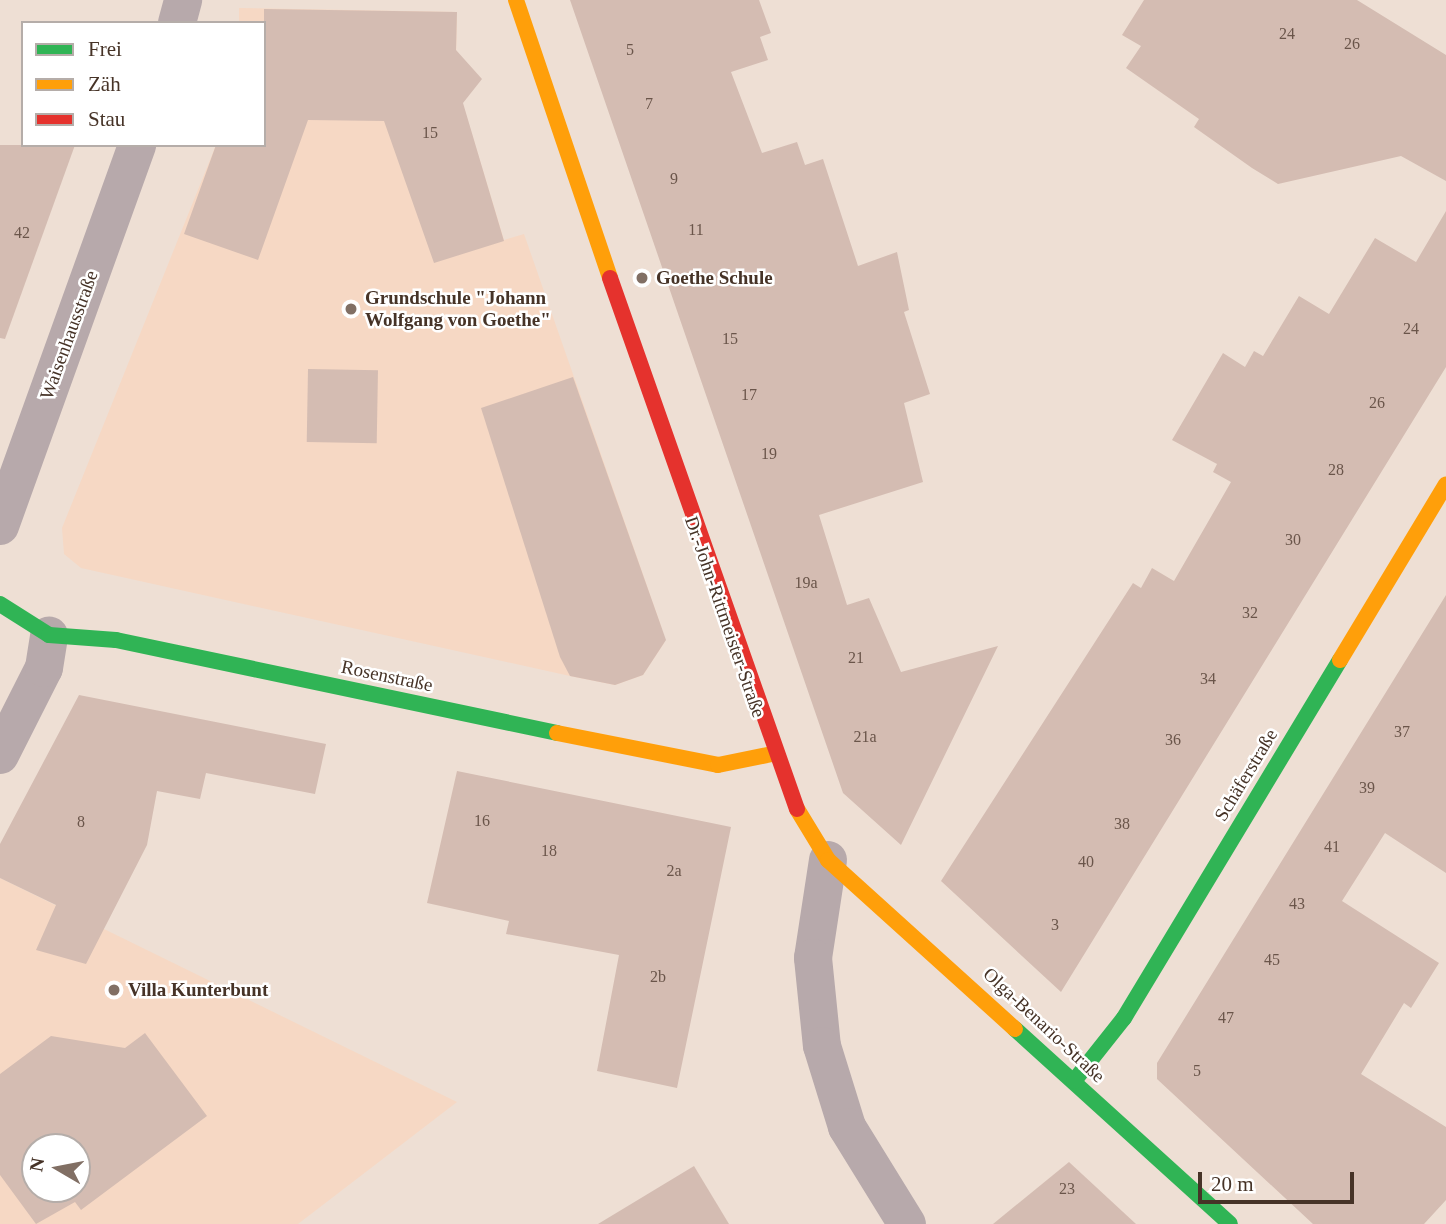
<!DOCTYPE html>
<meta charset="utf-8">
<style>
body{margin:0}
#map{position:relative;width:1446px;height:1224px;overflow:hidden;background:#eedfd4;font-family:"Times New Roman",serif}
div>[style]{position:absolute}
.built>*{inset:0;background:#f6d8c4}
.building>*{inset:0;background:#d4bcb2;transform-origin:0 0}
.street>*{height:38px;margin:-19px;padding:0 19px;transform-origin:19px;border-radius:19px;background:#b7a9ab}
.fast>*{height:16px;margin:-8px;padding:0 8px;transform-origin:8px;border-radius:8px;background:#30b455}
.slow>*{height:16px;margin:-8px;padding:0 8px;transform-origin:8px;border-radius:8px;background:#ff9f0a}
.jam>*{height:16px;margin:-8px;padding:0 8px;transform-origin:8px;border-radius:8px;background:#e5322d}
.dots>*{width:19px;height:19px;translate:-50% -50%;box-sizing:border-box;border:4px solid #fff;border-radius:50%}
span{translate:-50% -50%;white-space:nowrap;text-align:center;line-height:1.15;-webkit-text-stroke:5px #fff;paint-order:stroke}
.number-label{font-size:16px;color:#6a554a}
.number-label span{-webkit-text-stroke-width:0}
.poi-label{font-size:19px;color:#463327;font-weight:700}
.left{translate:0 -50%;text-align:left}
.street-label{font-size:19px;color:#463327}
.legend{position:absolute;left:21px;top:21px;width:245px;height:126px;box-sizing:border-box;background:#fff;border:2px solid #b5ada9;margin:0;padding:9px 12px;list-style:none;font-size:21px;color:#463327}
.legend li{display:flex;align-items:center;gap:14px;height:35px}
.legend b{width:35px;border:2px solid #b5ada9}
.north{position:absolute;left:21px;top:1133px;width:70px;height:70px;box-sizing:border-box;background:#fff;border:2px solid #b5ada9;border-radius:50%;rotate:280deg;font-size:19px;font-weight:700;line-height:28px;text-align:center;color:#463327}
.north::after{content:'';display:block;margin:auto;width:24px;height:32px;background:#816f64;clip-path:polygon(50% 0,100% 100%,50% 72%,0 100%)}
.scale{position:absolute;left:1198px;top:1172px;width:156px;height:32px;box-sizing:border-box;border:4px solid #463327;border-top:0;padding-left:9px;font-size:21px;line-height:24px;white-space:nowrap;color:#463327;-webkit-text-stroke:5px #fff;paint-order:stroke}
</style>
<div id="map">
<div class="built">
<i style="clip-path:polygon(239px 8px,457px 12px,456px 61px,475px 72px,461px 98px,504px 240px,524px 234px,661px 626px,664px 643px,643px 675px,615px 685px,570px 676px,81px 568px,64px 554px,62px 528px,216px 145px,264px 145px,264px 23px,239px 23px)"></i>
<i style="clip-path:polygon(evenodd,0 878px,457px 1102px,298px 1224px,0 1224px,0 878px,35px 1147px,77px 1147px,77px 1189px,35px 1189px,35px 1147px)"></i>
</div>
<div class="building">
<i style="clip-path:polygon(570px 0,759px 0,771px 33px,760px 37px,768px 60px,731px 72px,762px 153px,797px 142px,805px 165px,823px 159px,858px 266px,897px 252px,909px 310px,904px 312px,930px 394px,904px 403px,923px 482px,819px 515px,847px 605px,869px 598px,901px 672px,998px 646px,901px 845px,843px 793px)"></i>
<i style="clip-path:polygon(1144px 0,1357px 0,1446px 55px,1446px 181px,1401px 156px,1278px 184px,1252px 168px,1194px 127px,1199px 119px,1126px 68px,1141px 46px,1122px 35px)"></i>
<i style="clip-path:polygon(264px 9px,457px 12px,456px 50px,482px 79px,463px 103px,504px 241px,434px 263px,384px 121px,308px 120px,258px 260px,184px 234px,216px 145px,264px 145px)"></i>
<i style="clip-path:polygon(0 145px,75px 145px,5px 339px,0 338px)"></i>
<i style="clip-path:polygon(1446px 211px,1446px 367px,1061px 992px,941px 881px,1133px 583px,1141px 588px,1152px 568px,1174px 581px,1231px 482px,1213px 472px,1217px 464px,1172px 440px,1223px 353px,1245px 367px,1254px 351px,1263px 356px,1299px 296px,1329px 314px,1375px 238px,1416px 262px)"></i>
<i style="left:308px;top:369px;width:70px;height:73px;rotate:1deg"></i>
<i style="clip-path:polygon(573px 377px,666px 640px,643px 675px,615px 685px,570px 676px,560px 657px,481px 408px)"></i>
<i style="clip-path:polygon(1446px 595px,1446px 873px,1385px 833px,1342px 901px,1439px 963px,1411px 1008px,1404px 1003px,1361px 1074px,1446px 1127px,1446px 1200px,1424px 1224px,1313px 1224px,1157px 1079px,1157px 1063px)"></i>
<i style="clip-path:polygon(79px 695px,326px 744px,315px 794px,206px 773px,200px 799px,157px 791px,147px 845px,86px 964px,36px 950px,56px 905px,0 878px,0 844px)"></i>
<i style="clip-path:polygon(457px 771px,731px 827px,677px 1088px,597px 1071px,619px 955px,506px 934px,509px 921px,427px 903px)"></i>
<i style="clip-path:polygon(evenodd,145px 1033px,207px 1116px,81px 1210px,75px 1202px,36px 1224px,0 1175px,0 1074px,51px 1036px,125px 1048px,145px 1033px,35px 1147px,77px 1147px,77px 1189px,35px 1189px,35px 1147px)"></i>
<i style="clip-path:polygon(1069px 1162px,1136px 1224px,993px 1224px)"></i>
<i style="clip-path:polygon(694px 1166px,729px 1224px,598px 1224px)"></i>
</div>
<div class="street">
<i style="left:177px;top:23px;width:24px;rotate:-75deg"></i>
<i style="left:0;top:526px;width:405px;rotate:-70.2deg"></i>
<i style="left:0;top:755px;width:97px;rotate:-63.2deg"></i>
<i style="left:44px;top:668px;width:33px;rotate:-81deg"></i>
<i style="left:828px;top:860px;width:99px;rotate:98.7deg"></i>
<i style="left:813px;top:958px;width:88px;rotate:84.2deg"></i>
<i style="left:822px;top:1046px;width:85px;rotate:72.8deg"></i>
<i style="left:847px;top:1127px;width:114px;rotate:58.3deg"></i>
</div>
<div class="fast">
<i style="left:0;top:604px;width:58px;rotate:32.3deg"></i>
<i style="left:49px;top:635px;width:67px;rotate:4.3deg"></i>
<i style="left:116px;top:640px;width:451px;rotate:11.9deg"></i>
<i style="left:1015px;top:1029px;width:290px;rotate:42.2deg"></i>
<i style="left:1074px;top:1081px;width:80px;rotate:-51.6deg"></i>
<i style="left:1124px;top:1018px;width:418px;rotate:-58.9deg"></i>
</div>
<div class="slow">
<i style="left:516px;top:0;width:293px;rotate:71.3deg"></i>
<i style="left:1340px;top:660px;width:205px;rotate:-58.9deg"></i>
<i style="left:557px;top:733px;width:164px;rotate:11.2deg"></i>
<i style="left:718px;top:765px;width:55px;rotate:-11.5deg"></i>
<i style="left:797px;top:809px;width:60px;rotate:58.7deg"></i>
<i style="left:828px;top:860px;width:252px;rotate:42.1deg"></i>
</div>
<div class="jam">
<i style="left:610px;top:278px;width:563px;rotate:70.6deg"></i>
</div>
<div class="dots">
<i style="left:642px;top:278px;background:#816f64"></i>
<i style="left:351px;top:309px;background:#816f64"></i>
<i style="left:114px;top:990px;background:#816f64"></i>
</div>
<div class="number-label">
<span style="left:1287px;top:34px">24</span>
<span style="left:1352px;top:44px">26</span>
<span style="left:630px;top:50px">5</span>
<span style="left:649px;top:104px">7</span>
<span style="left:430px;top:133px">15</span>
<span style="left:674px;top:179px">9</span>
<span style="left:696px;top:230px">11</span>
<span style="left:22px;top:233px">42</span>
<span style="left:1411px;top:329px">24</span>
<span style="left:730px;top:339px">15</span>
<span style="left:749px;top:395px">17</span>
<span style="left:1377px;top:403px">26</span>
<span style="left:769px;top:454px">19</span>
<span style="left:1336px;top:470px">28</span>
<span style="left:1293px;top:540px">30</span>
<span style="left:806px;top:583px">19a</span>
<span style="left:1250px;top:613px">32</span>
<span style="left:856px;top:658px">21</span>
<span style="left:1208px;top:679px">34</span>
<span style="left:1402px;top:732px">37</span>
<span style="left:865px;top:737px">21a</span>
<span style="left:1173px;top:740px">36</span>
<span style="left:1367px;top:788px">39</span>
<span style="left:482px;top:821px">16</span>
<span style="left:81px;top:822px">8</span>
<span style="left:1122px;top:824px">38</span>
<span style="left:1332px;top:847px">41</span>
<span style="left:549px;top:851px">18</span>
<span style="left:1086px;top:862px">40</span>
<span style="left:674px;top:871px">2a</span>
<span style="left:1297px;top:904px">43</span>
<span style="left:1055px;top:925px">3</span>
<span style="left:1272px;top:960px">45</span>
<span style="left:658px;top:977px">2b</span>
<span style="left:1226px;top:1018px">47</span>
<span style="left:1197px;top:1071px">5</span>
<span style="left:1067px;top:1189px">23</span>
</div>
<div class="poi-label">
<span class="left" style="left:656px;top:278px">Goethe Schule</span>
<span class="left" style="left:365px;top:309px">Grundschule "Johann<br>Wolfgang von Goethe"</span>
<span class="left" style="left:128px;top:990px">Villa Kunterbunt</span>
</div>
<div class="street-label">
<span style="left:69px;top:335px;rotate:-70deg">Waisenhausstraße</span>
<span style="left:725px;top:617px;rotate:71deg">Dr.-John-Rittmeister-Straße</span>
<span style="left:387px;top:676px;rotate:12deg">Rosenstraße</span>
<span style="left:1246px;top:775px;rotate:-59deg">Schäferstraße</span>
<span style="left:1044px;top:1025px;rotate:43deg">Olga-Benario-Straße</span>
</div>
<ul class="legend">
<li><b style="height:9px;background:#30b455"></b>Frei</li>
<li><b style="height:9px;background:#ff9f0a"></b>Zäh</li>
<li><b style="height:9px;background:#e5322d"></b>Stau</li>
</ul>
<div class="north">N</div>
<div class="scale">20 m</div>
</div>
